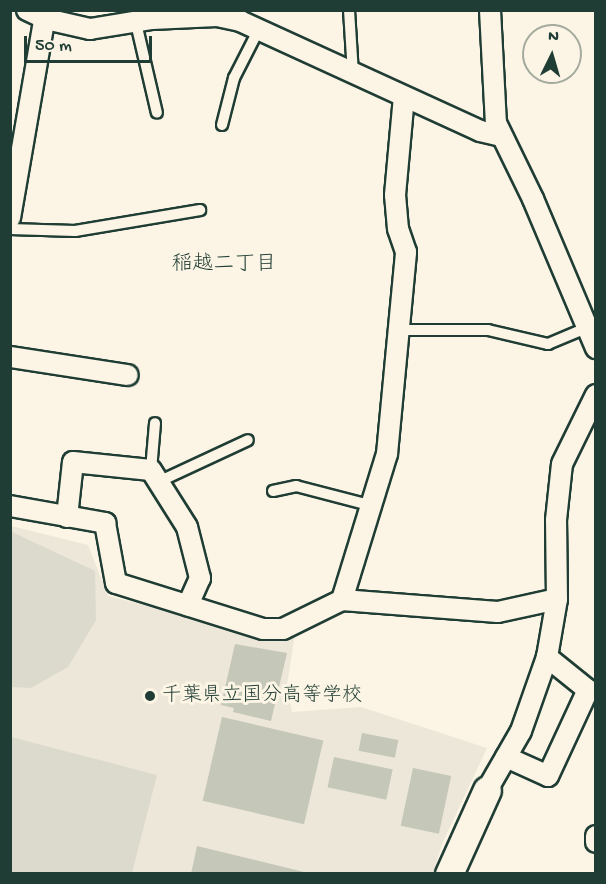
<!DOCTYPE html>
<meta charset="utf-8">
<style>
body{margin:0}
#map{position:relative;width:606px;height:884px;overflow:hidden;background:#fcf5e5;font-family:"Gochi Hand","Klee One",sans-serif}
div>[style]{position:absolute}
.built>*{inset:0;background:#ece7d8}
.green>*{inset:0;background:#dcdacc}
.building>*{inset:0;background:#c5c7b9;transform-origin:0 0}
.roads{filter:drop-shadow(2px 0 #1f3d34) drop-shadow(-2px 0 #1f3d34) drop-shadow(0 2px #1f3d34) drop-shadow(0 -2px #1f3d34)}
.lane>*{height:10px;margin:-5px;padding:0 5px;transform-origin:5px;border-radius:5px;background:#fcf5e5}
.street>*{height:20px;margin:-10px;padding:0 10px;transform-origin:10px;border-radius:10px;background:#fcf5e5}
.secondary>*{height:27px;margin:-13.5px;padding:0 13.5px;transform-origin:13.5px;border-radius:13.5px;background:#fcf5e5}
.dots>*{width:16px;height:16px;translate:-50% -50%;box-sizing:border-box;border:3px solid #fcf5e5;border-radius:50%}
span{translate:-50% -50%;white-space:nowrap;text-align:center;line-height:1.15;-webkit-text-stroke:6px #fcf5e5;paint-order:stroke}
.poi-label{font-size:20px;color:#1f3d34}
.left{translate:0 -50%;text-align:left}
.neighbourhood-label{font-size:21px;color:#1f3d34}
.frame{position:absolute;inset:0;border:12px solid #1f3d34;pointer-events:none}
.north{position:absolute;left:522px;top:24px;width:60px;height:60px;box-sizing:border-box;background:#fcf5e5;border:2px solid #a4ab9e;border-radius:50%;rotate:5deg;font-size:16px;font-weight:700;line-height:24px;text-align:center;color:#1f3d34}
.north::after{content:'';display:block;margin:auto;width:21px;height:27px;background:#1f3d34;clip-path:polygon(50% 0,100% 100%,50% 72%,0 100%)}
.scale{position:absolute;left:24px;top:36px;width:128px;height:27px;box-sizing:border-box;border:3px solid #1f3d34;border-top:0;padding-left:8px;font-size:18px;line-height:21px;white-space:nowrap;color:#1f3d34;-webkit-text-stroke:4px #fcf5e5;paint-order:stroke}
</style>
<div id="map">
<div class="built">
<i style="clip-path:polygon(11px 526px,88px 545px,108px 596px,235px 628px,296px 627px,287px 685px,292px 712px,361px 707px,487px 748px,442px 844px,433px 873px,11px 874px)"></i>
</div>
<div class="green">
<i style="clip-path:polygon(10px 531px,95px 571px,96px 620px,68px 667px,31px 688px,11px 687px)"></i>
<i style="clip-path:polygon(11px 737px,157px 775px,132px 873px,11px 873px)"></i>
</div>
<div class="building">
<i style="clip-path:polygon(235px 644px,287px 653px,271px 721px,233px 712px,234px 708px,221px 705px)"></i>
<i style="left:222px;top:717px;width:104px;height:86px;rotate:13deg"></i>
<i style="left:362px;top:733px;width:37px;height:18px;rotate:11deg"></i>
<i style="left:334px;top:757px;width:60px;height:31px;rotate:12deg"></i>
<i style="left:413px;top:768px;width:39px;height:59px;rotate:12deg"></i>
<i style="clip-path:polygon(197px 846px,308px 873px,308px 874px,191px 874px)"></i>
</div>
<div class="roads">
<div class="lane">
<i style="left:349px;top:10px;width:64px;rotate:86.4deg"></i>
<i style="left:136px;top:23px;width:92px;rotate:76.9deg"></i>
<i style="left:222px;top:125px;width:49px;rotate:-75.7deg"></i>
<i style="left:234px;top:78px;width:55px;rotate:-63deg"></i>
<i style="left:10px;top:229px;width:65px;rotate:1.8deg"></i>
<i style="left:75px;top:231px;width:127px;rotate:-9.5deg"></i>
<i style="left:400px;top:330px;width:88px"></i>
<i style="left:488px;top:330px;width:62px;rotate:13.1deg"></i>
<i style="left:548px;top:344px;width:41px;rotate:-22.8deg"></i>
<i style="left:151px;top:470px;width:47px;rotate:-85.1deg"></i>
<i style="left:158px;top:482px;width:99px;rotate:-25deg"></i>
<i style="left:273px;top:491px;width:24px;rotate:-12deg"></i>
<i style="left:296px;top:486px;width:80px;rotate:14.6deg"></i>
</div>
<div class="street">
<i style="left:27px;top:10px;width:21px;rotate:25deg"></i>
<i style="left:46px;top:19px;width:45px;rotate:12.8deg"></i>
<i style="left:90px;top:29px;width:63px;rotate:-9.2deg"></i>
<i style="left:152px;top:19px;width:65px;rotate:-2.6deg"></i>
<i style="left:217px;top:16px;width:24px;rotate:12deg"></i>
<i style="left:240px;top:21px;width:264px;rotate:24.6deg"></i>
<i style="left:480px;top:131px;width:22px;rotate:13deg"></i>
<i style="left:490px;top:10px;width:113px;rotate:87deg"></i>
<i style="left:496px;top:123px;width:85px;rotate:64deg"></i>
<i style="left:533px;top:199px;width:162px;rotate:67.1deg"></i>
<i style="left:10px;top:218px;width:211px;rotate:-80.2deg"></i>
<i style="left:10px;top:357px;width:119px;rotate:8.7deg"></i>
<i style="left:10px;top:506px;width:97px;rotate:10.1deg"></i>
<i style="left:105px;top:523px;width:61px;rotate:79.6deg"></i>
<i style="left:116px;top:583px;width:154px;rotate:17.4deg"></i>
<i style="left:263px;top:629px;width:20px"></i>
<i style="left:283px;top:629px;width:66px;rotate:-26.2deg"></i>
<i style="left:342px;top:600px;width:156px;rotate:4.4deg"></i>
<i style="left:498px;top:612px;width:60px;rotate:-12.4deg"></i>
<i style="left:67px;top:517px;width:55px;rotate:-83.8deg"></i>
<i style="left:73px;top:462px;width:78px;rotate:5.9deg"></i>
<i style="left:151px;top:470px;width:67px;rotate:57.7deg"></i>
<i style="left:187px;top:527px;width:53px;rotate:75.7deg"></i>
<i style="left:200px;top:578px;width:30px;rotate:114deg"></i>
<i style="left:342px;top:600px;width:153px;rotate:-72.9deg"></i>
<i style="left:387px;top:454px;width:203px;rotate:-84.6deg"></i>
<i style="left:406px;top:252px;width:24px;rotate:-109deg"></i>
<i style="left:398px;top:229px;width:34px;rotate:-95deg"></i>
<i style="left:395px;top:195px;width:98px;rotate:-84.8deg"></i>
<i style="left:506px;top:757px;width:46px;rotate:24.3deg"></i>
<i style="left:548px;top:776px;width:95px;rotate:-65.1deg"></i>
<i style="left:588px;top:690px;width:53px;rotate:-141.2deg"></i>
<i style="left:487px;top:790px;width:68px;rotate:-60deg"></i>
<i style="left:521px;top:731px;width:78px;rotate:-70.6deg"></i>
<i style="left:547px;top:657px;width:59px;rotate:-80.2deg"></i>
<i style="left:557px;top:599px;width:79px;rotate:-90.7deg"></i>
<i style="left:556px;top:520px;width:56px;rotate:-83.9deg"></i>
<i style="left:562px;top:464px;width:77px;rotate:-63.8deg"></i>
<i style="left:596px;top:836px;width:6px;rotate:90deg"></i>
</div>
<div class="secondary">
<i style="left:449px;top:874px;width:92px;rotate:-65.7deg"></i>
</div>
</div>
<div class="dots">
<i style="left:150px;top:696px;background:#1f3d34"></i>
</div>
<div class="poi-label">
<span class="left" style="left:162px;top:696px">千葉県立国分高等学校</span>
</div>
<div class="neighbourhood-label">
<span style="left:224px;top:266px">稲越二丁目</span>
</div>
<div class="frame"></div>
<div class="north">N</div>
<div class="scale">50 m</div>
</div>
